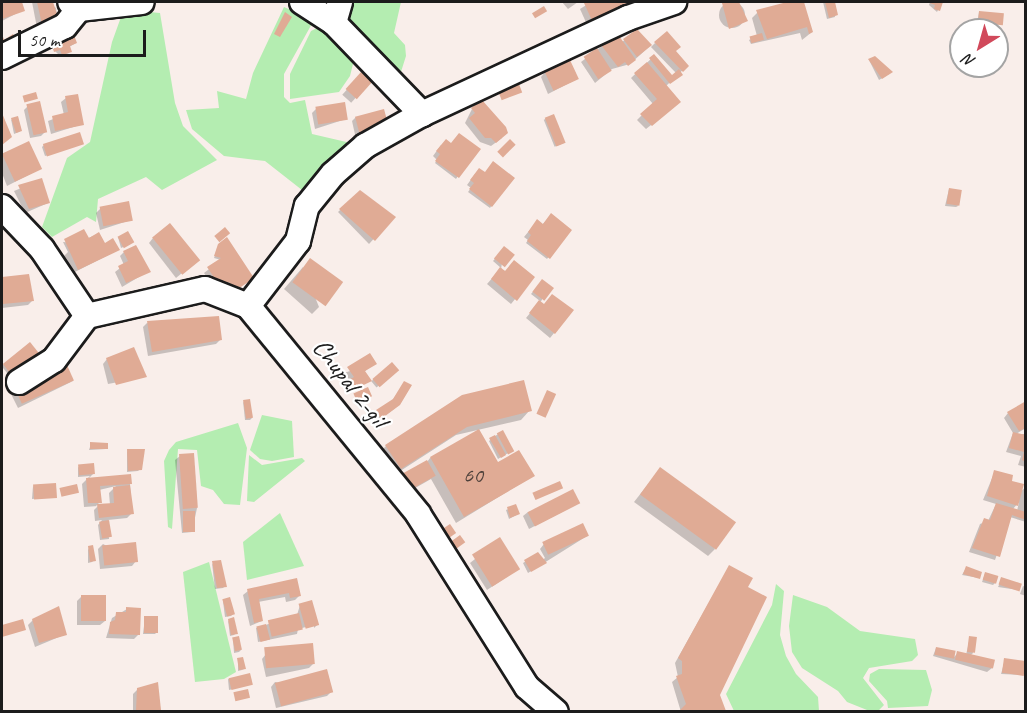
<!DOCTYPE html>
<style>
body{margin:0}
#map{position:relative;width:1027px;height:713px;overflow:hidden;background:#f9eeea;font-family:Caveat,sans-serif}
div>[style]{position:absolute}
.green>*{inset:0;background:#b4edb1}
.shadow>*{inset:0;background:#0003;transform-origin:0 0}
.round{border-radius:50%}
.building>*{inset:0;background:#e0ab95;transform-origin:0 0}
.roads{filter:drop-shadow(2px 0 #1c1c1c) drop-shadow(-2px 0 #1c1c1c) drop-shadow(0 2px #1c1c1c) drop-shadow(0 -2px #1c1c1c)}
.minor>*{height:24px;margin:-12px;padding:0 12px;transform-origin:12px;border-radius:12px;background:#fff}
span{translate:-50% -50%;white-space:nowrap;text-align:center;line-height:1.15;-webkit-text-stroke:4.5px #fff;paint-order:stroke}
.number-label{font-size:22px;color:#4d403a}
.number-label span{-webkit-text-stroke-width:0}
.street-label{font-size:26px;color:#1c1c1c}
.frame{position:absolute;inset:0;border:3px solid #1c1c1c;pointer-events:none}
.north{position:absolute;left:949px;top:18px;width:60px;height:60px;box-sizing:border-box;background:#fff;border:2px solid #a4a4a4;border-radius:50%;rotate:217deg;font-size:16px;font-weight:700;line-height:24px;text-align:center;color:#1c1c1c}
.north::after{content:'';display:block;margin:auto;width:21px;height:27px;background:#d1495b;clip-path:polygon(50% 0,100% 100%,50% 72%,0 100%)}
.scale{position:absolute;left:18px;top:30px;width:128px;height:27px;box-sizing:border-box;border:3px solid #1c1c1c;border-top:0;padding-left:8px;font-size:18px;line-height:21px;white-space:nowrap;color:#1c1c1c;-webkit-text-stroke:4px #fff;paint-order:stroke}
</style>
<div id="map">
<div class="green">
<i style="clip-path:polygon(347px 2px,401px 2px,394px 33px,405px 45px,406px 56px,400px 75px,349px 24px)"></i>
<i style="clip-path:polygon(284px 7px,314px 20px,284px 74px,284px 97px,290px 103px,305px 100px,312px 134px,355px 144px,302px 190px,265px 161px,224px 156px,192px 129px,186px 110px,219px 108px,217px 91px,246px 99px,253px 73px)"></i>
<i style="clip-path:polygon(128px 10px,160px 13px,175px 103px,183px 126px,217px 160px,162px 190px,146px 177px,98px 199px,96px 222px,87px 217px,52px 237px,42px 227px,67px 158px,90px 142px,112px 42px,121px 17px)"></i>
<i style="clip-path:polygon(319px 27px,354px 60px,350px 76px,339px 92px,290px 99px,290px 74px,311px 31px)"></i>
<i style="clip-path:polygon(262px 415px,292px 421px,294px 457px,272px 461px,260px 459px,250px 450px)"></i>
<i style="clip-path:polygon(238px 423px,247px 448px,240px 505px,224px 504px,213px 490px,201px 486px,197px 450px,178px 449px,172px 529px,168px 527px,164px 461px,169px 450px,176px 442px)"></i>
<i style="clip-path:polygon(249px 455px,262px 465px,302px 458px,305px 461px,254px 502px,247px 501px)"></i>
<i style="clip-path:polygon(280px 513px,304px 566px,247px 580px,243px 542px)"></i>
<i style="clip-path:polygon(209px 562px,236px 672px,224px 679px,195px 682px,183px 572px)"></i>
<i style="clip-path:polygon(776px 584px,784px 591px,780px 635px,786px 656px,796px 674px,818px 697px,819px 711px,734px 711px,726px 694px,772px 605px)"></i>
<i style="clip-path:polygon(793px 595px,827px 607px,860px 631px,915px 639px,918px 655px,912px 661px,869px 668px,863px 678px,884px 705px,879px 710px,867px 710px,847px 702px,838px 691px,802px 668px,792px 652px,789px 626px)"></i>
<i style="clip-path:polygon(879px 669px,926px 670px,932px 690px,928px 706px,888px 708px,887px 701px,869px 681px,870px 674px)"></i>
</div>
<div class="shadow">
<i style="clip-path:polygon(2px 2px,20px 2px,23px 10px,2px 21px)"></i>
<i style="clip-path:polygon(32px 2px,48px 2px,56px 8px,58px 22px,38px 33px)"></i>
<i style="clip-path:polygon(562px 2px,578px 2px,568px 9px)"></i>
<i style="clip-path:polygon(591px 2px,646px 2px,589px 29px,580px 9px)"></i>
<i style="clip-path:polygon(792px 2px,803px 2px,812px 32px,802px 40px,800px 33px,751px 44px,749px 40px,757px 36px,752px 18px,759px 11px)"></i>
<i style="clip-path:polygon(823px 2px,833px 2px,835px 17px,827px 19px)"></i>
<i style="clip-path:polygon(930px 2px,942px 2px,937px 12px,929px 5px)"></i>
<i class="round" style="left:719px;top:2px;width:26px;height:26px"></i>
<i style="clip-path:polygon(979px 12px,1002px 24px,977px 24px)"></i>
<i style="clip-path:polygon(637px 31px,651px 47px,655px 43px,674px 51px,687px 66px,666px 86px,675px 106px,646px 129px,637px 120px,653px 104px,631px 78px,654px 56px,672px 77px,676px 73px,650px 46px,630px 64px,612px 69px,595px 83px,581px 62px,602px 46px,622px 42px)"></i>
<i style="clip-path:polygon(76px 43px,69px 47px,69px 53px,60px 56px,50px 46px)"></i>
<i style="clip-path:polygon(869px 60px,889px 74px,879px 80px)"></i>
<i style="clip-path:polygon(545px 72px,577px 79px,548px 94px,541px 77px)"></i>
<i style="left:361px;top:74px;width:12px;height:28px;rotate:42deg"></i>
<i style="clip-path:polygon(66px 98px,83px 124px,51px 134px,48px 121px,64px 115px,61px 102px)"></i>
<i style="clip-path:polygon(28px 106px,46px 131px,41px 136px,30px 138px,24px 110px)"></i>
<i style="clip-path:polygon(316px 109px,346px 119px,315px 129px,312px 113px)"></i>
<i style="clip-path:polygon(472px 109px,502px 138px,491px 146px,480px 142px,465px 123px)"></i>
<i style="left:553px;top:116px;width:29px;height:10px;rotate:68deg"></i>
<i style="clip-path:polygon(356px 117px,387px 128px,356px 139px,352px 121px)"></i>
<i style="clip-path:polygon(11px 119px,21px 130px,19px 132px,14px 134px)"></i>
<i style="clip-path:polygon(28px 143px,40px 169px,7px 186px,2px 173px,2px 156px)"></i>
<i style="clip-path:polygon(82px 144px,45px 156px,42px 147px,44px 145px)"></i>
<i style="clip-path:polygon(441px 145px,458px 176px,456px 179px,435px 163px,437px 160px,433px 156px)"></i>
<i style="clip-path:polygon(484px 173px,492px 205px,490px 208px,468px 192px,471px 188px,467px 185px,475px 174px)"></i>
<i style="clip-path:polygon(41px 180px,48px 203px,25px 213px,14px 191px)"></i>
<i style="clip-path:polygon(949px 189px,958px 206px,956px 207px,945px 206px)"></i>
<i style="clip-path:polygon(351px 200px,394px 217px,369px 244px,338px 212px)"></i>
<i style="clip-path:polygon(101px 208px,131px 220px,100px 230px,96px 213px)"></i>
<i style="clip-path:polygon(551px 215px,570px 230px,547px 259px,526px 243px,528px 240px,524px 237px,533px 226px,542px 225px)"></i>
<i style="clip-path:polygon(98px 234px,104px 246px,116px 251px,73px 273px,64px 256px,68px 252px,63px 242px,76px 243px)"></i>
<i style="clip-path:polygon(118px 237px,130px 244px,121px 248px)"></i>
<i style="clip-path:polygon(153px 238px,193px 264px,176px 278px,149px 243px)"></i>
<i style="clip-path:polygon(219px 245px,252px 278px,232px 291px,226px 283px,212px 285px,204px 273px,221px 260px,214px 258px)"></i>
<i style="clip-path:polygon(504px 248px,501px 270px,533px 277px,511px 304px,487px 284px,501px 268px,493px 261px)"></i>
<i style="clip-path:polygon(124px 252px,149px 271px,122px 287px,115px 272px,124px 265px,120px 256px)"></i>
<i style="clip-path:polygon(303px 267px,319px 307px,312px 314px,284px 289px)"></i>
<i style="clip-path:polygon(28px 276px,32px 301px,28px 305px,2px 308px,2px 279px)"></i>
<i style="clip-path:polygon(542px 281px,542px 300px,539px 303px,572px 311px,550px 338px,526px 318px,540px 301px,531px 294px)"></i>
<i style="clip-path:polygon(147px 323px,220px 340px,216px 344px,148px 356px,143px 327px)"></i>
<i style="left:30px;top:344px;width:11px;height:36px;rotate:52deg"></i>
<i style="clip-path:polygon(107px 359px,145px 377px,108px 384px,103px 364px)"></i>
<i style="clip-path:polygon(375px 363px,364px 372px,370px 381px,348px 392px,345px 385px,350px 382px,344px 373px)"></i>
<i style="left:392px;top:364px;width:8px;height:27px;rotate:50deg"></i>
<i style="clip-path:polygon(73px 381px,18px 408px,11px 394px,16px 389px)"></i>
<i style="clip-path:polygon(405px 383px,394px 409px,376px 422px,372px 416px,391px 402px)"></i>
<i style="clip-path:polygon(243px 401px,252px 418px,250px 420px,245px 420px)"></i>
<i style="clip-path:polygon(530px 410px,521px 420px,456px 435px,391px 477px,377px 455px,386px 446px)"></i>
<i style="clip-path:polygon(1008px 413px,1026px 428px,1016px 434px,1026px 434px,1026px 467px,1018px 465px,1021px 456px,1006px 452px,1013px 433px,1004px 418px)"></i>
<i style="clip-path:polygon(478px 431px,497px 464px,533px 476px,456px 523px,431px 479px,403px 495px,430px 458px)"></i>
<i style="clip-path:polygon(498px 434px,510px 452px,498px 459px,489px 441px)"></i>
<i style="clip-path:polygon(91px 444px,106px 449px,89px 450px)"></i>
<i style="clip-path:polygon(127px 451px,140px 469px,138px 471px,127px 472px)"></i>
<i style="clip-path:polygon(180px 456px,197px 508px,192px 532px,182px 533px,175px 460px)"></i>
<i style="clip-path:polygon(evenodd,78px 467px,93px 474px,88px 479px,130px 484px,132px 513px,127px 518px,108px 520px,109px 539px,100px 540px,98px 525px,102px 520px,95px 521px,94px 510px,98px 506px,84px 507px,82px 484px,90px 476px,78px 477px,78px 467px,116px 486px,109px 493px,110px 505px,96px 506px,100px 502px,99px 490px,116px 486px)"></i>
<i style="clip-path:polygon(660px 469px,715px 549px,708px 556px,634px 502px)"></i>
<i style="clip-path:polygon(evenodd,995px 471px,1020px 492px,1026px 487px,1026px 522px,1010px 517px,995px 560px,969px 552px,980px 524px,988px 521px,996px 504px,983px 500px,995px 471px,1019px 502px,1017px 511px,1012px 510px,1019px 502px)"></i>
<i style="clip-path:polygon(33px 486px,56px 497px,32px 499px)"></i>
<i style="clip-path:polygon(579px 503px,529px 529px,523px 516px,528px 512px)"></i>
<i style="clip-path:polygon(515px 506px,518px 514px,509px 519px,506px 510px)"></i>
<i style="clip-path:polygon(587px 536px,528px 573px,523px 563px,537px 554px,541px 561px,545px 558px,540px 549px,544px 544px)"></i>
<i style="clip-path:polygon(500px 539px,511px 574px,487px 590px,470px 563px)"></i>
<i style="clip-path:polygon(103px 544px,136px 561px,132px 566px,100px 569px,98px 549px)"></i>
<i style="clip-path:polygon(88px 548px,94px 560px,92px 562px,88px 563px)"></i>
<i style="clip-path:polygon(212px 563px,225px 586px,223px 588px,215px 589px)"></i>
<i style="clip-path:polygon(729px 567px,746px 587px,718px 695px,724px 712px,681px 712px,672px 682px,678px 677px,675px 663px)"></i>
<i style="clip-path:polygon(966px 568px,979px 578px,962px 575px)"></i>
<i style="clip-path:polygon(985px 574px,995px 583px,993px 585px,982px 582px)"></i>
<i style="clip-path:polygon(1002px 579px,1018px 590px,998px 587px)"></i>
<i style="clip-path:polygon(296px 580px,300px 595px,295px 600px,286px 602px,285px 597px,258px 602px,262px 621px,250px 626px,243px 595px,248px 591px)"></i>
<i style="clip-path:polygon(1023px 586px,1026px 587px,1026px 596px,1020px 594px)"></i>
<i style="clip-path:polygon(82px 596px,105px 621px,100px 625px,77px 625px,77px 601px)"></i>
<i style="clip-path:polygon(223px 601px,233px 614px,231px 616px,225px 617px)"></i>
<i style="clip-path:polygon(300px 605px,317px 625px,314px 628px,314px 625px,298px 629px,297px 634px,258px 642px,256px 628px,297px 615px)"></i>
<i style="clip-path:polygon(127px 609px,139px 634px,134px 639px,106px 638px,112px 618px)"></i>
<i style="clip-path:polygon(145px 618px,157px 632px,155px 634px,143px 634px)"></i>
<i style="clip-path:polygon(33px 620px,66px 634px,35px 647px,28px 625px)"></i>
<i style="clip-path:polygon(228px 620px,236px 633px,234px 635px,230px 636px)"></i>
<i style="clip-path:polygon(970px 637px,973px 653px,970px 656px,992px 668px,987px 672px,933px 656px,936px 648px,953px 658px,958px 653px,966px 655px)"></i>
<i style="clip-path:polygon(233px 639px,241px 650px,239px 652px,234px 653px)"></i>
<i style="clip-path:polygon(266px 654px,314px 663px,309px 668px,266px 677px,262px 659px)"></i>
<i style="clip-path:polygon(238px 659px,244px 669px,242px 670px,238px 671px)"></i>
<i style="clip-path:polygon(1005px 660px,1023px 675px,1001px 674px)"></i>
<i style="clip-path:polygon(228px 679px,251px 684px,229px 690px)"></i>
<i style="clip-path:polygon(275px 682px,331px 692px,327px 696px,276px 708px,271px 687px)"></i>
<i style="clip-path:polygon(138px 689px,159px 709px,157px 712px,133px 712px,133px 694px)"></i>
</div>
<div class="building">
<i style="clip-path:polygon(7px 2px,22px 2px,25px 11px,2px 19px,2px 4px)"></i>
<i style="clip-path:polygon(37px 2px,53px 2px,60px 23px,43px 29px)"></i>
<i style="clip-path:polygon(588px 2px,639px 2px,594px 25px,584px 3px)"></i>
<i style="clip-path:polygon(739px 2px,748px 21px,729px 29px,722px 3px)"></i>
<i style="clip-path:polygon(787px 2px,804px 2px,813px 32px,809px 34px,807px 27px,767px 39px,756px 10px)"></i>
<i style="clip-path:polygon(825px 2px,835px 2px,838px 15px,829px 18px)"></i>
<i style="clip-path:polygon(927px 2px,943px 2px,940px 11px,934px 9px,935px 5px)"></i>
<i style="left:544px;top:6px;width:6px;height:14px;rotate:59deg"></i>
<i style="left:979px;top:11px;width:25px;height:12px;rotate:5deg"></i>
<i style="clip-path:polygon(285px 12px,292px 17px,280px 37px,274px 34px)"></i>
<i style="clip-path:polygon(637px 29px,652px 45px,637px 57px,623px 39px)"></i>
<i style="clip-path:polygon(667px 31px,681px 47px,676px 51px,689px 66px,683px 72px,654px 42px)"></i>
<i style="clip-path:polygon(2px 33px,4px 40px,13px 34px,18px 41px,2px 52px)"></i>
<i style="clip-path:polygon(617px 33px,636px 60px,628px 66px,625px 62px,618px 67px,601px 45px)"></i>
<i style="left:762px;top:33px;width:7px;height:13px;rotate:74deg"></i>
<i style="clip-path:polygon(74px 35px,77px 43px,70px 46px,72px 52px,62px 55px,60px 50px,54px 52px,51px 43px)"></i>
<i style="left:597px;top:48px;width:27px;height:16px;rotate:57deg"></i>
<i style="clip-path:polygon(654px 54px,672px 75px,679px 69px,683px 75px,670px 84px,649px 58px)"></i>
<i style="clip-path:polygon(875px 56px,893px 72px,882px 79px,868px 59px)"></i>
<i style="left:570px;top:60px;width:21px;height:28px;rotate:65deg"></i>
<i style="clip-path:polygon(647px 62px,681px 102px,652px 126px,640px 114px,657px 99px,634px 73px)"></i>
<i style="left:361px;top:72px;width:15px;height:23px;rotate:42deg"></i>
<i style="left:519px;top:84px;width:9px;height:22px;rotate:69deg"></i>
<i style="left:36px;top:92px;width:7px;height:14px;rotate:74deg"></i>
<i style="clip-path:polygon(78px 94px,84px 125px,55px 131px,52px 116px,68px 112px,65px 96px)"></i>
<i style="clip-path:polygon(482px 100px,506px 127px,508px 133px,496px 143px,491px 138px,485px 138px,469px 118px,475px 113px,471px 108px)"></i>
<i style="left:40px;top:101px;width:32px;height:14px;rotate:77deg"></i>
<i style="left:345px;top:102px;width:18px;height:30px;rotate:81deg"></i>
<i style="left:384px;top:109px;width:20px;height:30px;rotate:75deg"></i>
<i style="clip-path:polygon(2px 113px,12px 137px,2px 145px)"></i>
<i style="left:554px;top:114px;width:31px;height:10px;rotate:68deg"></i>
<i style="clip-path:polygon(18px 116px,22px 131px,16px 133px,11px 118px)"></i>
<i style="left:80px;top:132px;width:13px;height:39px;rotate:72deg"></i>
<i style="clip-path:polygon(459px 133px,481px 149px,459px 178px,435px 161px,440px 154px,436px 151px,446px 139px,451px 143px)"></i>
<i style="left:510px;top:139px;width:8px;height:18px;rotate:45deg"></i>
<i style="left:29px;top:141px;width:31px;height:30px;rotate:65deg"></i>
<i style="clip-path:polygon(493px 161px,515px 178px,492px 207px,469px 189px,474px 183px,470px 180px,479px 168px,485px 172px)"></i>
<i style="clip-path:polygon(42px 178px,50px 203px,29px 209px,18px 185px)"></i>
<i style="left:949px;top:188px;width:13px;height:16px;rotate:9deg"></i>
<i style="clip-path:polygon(360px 190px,396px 217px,375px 241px,339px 209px)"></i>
<i style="left:129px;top:201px;width:20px;height:30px;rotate:79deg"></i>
<i style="clip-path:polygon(551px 213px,572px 230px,550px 259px,527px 241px,531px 235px,528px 232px,537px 219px,543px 224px)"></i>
<i style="left:170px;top:223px;width:48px;height:23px;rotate:51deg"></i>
<i style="left:225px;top:227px;width:8px;height:14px;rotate:50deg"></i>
<i style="clip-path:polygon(84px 229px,89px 238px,99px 232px,105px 243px,113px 238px,120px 250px,78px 270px,64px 239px)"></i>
<i style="left:128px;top:231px;width:13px;height:12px;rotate:61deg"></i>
<i style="clip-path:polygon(227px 237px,254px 278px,235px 291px,229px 282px,221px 288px,207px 267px,221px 258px,214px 256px,218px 244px)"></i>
<i style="clip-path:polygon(136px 245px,151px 272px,126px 283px,118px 266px,128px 261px,123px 251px)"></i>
<i style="left:504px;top:246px;width:14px;height:16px;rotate:39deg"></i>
<i style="left:310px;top:258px;width:41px;height:30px;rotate:36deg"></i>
<i style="clip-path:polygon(514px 260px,535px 277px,517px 301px,491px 279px,500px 267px,505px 271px)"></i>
<i style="clip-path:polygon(29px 274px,34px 301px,3px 304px,2px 277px)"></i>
<i style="left:542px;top:279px;width:15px;height:16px;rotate:37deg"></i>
<i style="clip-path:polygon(552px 294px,574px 310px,555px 334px,529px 313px,539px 300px,544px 304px)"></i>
<i style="clip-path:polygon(219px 316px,222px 340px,152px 352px,147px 321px)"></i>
<i style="left:30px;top:342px;width:14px;height:35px;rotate:51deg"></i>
<i style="clip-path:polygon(134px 347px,147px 377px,116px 385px,106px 358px)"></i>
<i style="clip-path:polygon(370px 353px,377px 364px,365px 371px,372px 381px,351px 391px,345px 382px,354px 377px,347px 367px)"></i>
<i style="left:392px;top:362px;width:11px;height:26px;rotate:49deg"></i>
<i style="left:67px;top:365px;width:17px;height:57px;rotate:66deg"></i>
<i style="clip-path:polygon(524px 380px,532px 411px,467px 427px,401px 469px,385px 445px,462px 395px)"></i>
<i style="clip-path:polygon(404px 381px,412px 385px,400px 405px,381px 419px,376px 410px,393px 399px)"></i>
<i style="left:368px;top:387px;width:10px;height:16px;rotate:66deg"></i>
<i style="left:547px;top:390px;width:10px;height:26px;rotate:24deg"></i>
<i style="left:250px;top:399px;width:19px;height:7px;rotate:81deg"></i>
<i style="clip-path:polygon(1026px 401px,1026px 428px,1019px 431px,1007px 412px)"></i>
<i style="clip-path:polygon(479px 429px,498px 462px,519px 450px,535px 476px,464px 517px,430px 457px)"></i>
<i style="left:503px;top:430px;width:24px;height:7px;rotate:62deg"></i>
<i style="clip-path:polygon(1013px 432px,1026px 435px,1026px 462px,1022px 460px,1024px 452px,1009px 448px)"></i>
<i style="clip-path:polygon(495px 435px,506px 455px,501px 458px,489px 438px)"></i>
<i style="clip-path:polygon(90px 442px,108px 443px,108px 449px,90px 449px)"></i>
<i style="clip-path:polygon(127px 449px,145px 449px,142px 470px,128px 471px)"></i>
<i style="left:194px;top:453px;width:55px;height:15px;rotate:86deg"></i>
<i style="left:427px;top:460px;width:18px;height:32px;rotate:61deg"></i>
<i style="left:94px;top:463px;width:11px;height:16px;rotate:85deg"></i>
<i style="left:660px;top:467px;width:94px;height:34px;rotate:36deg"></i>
<i style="clip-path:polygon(994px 470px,1013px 475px,1012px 481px,1024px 484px,1018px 506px,987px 496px)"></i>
<i style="clip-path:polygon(131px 474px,132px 484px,100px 486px,102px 503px,88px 503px,86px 478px)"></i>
<i style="left:560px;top:481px;width:8px;height:30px;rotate:67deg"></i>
<i style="left:56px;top:483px;width:15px;height:23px;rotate:86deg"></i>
<i style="left:77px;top:484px;width:9px;height:18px;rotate:77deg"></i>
<i style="clip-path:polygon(130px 485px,134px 514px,99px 518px,97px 504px,114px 503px,113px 487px)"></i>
<i style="left:573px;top:489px;width:16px;height:51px;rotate:63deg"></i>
<i style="clip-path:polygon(996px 503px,1026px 512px,1026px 520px,1012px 515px,1000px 557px,972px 548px,984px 518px,990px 520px)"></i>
<i style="clip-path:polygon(516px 504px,520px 514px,510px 518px,507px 507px)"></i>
<i style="left:183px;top:511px;width:12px;height:21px"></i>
<i style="left:109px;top:520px;width:17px;height:10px;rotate:80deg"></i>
<i style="left:583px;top:523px;width:14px;height:45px;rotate:65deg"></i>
<i style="left:450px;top:524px;width:11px;height:14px;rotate:56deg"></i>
<i style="left:460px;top:535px;width:9px;height:14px;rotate:54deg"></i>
<i style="left:500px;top:537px;width:38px;height:33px;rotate:58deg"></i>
<i style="left:136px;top:542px;width:20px;height:34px;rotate:84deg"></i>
<i style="clip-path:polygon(93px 545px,96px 561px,90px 562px,88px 546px)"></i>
<i style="clip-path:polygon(538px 552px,547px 563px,531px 572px,524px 560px)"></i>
<i style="clip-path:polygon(221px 560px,227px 587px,217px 588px,212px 561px)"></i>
<i style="clip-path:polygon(729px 565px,753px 578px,748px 587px,767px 597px,720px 695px,726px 711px,679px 711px,686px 704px,676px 676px,682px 674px,682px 661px,678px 658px)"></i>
<i style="clip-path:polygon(966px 566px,982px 572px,980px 579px,963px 574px)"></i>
<i style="left:985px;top:572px;width:14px;height:8px;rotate:17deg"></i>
<i style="left:1001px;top:577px;width:22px;height:8px;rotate:18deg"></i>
<i style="clip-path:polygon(297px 578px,301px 596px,290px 598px,289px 593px,259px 599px,263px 621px,254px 623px,247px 589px)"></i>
<i style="left:81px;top:595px;width:25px;height:26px"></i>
<i style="left:230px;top:597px;width:18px;height:8px;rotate:74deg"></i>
<i style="left:312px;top:600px;width:26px;height:14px;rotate:74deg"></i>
<i style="clip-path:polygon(59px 606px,67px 635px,39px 643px,32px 619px)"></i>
<i style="clip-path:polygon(126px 607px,141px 608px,140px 635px,109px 634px,110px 622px,115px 620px,116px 612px,126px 612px)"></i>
<i style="left:299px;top:613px;width:17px;height:32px;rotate:77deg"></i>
<i style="left:144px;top:616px;width:14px;height:17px"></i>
<i style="clip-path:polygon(234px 617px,238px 634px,231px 635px,228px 619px)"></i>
<i style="clip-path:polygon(23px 619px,26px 630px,2px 637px,2px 625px)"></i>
<i style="left:266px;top:624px;width:16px;height:10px;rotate:75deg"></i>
<i style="left:239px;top:636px;width:14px;height:7px;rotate:78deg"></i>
<i style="left:969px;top:636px;width:8px;height:16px;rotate:7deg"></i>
<i style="left:313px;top:643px;width:21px;height:49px;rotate:85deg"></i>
<i style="left:936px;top:647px;width:20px;height:8px;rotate:11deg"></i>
<i style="left:957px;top:651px;width:39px;height:9px;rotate:13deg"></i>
<i style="clip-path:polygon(243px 657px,246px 669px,239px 670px,237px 658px)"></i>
<i style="left:1004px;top:658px;width:22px;height:15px;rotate:8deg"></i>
<i style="left:327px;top:669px;width:24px;height:54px;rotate:75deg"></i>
<i style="left:250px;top:673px;width:12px;height:22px;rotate:76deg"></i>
<i style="clip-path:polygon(158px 682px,161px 710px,136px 711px,137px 688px)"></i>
<i style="left:248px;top:689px;width:9px;height:15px;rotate:77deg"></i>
</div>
<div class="roads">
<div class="minor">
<i style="left:302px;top:2px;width:38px;rotate:33deg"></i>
<i style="left:334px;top:23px;width:127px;rotate:46deg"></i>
<i style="left:422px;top:114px;width:227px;rotate:-25deg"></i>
<i style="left:628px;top:18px;width:49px;rotate:-19.2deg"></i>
<i style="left:79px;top:9px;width:63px;rotate:-6.3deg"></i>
<i style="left:334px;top:23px;width:22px;rotate:-74deg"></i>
<i style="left:2px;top:57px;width:70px;rotate:-26.2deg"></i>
<i style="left:65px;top:26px;width:22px;rotate:-51deg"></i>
<i style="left:79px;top:9px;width:11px;rotate:-142deg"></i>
<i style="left:2px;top:207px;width:58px;rotate:46.4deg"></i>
<i style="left:42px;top:249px;width:81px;rotate:56.1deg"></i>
<i style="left:248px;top:306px;width:82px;rotate:-52.4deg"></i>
<i style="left:298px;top:241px;width:36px;rotate:-76deg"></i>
<i style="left:307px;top:206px;width:41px;rotate:-50.9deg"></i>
<i style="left:333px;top:174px;width:43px;rotate:-41.2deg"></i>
<i style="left:365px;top:146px;width:65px;rotate:-29.3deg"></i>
<i style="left:19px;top:382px;width:41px;rotate:-32.2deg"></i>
<i style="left:54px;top:360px;width:55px;rotate:-53.1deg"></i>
<i style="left:87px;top:316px;width:121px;rotate:-12.9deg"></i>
<i style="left:205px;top:289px;width:46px;rotate:21.6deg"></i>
<i style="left:248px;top:306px;width:269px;rotate:50.7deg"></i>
<i style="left:418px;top:514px;width:204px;rotate:57.8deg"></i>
<i style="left:527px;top:687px;width:38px;rotate:41deg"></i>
</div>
</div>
<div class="number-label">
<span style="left:473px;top:476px">60</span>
</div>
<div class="street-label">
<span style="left:350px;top:383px;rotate:52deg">Chupal 2-gil</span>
</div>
<div class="frame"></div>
<div class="north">N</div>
<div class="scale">50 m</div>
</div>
